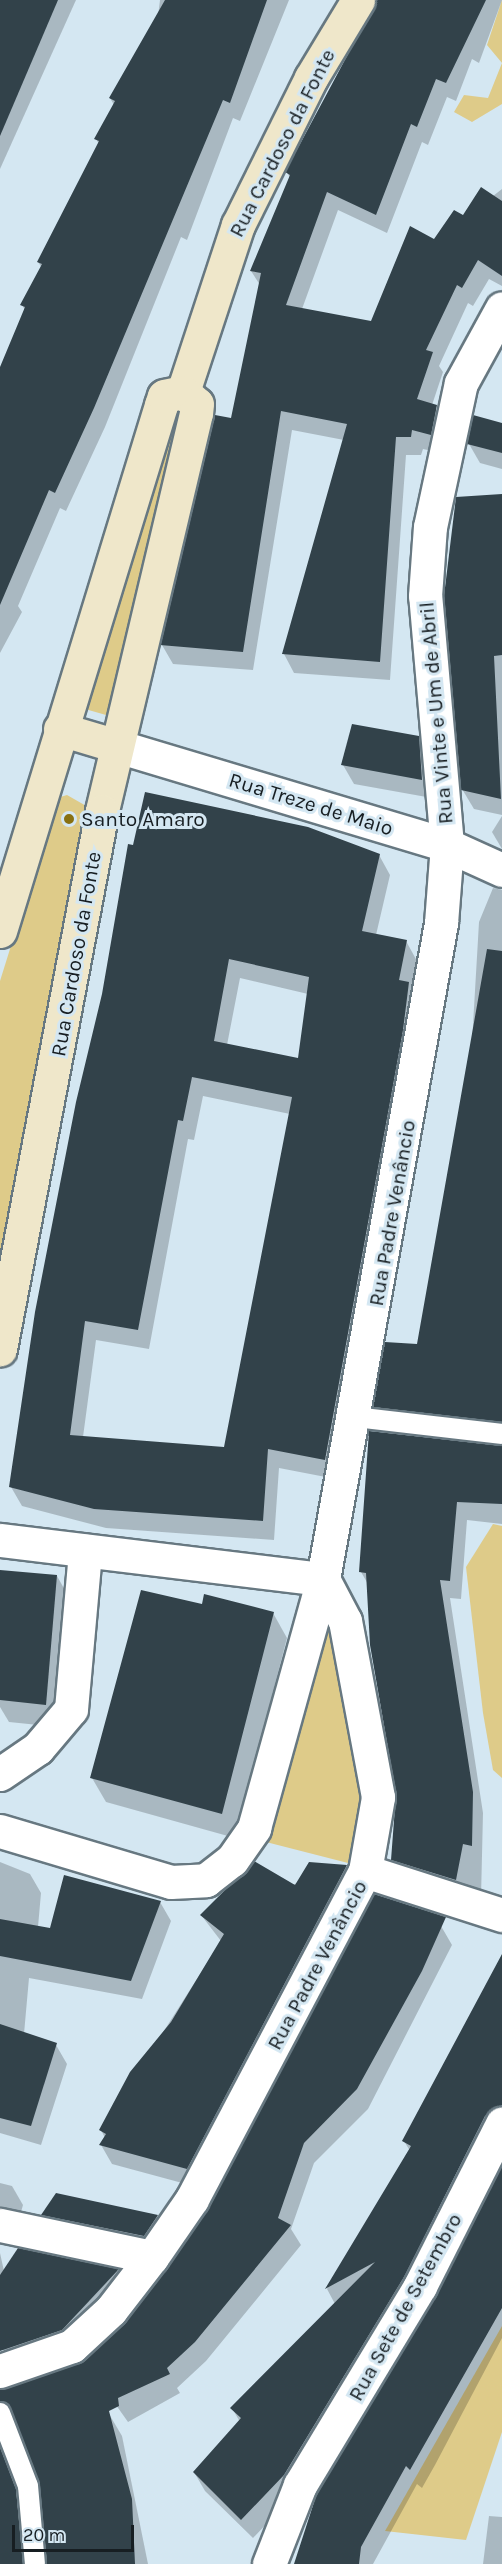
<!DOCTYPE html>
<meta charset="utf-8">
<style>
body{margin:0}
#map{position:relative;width:502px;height:2564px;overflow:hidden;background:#d4e7f2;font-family:Karla,sans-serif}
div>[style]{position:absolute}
.green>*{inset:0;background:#decb89}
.shadow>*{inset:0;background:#0003}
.building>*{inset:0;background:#32424a}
.roads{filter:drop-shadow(2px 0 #677881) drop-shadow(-2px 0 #677881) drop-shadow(0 2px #677881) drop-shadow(0 -2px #677881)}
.lane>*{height:20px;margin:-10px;padding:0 10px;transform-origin:10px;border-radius:10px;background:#fff}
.street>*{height:33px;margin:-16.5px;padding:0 16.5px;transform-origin:16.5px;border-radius:16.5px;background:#fff}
.secondary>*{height:33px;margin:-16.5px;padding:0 16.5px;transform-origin:16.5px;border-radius:16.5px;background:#efe7ca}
.dots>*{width:16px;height:16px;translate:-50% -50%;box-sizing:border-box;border:3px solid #d4e7f2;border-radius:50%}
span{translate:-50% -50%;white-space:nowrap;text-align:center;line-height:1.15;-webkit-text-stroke:6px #d4e7f2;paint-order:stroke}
.street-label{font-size:21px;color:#171e22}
.poi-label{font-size:21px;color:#171e22}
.left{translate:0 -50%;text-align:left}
.scale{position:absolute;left:12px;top:2525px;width:122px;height:27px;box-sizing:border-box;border:3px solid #171e22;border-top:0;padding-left:8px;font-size:18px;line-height:21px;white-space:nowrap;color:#171e22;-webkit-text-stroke:4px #d4e7f2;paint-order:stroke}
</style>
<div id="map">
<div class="green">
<i style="clip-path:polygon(502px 0,502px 104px,472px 122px,454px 112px,464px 95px,488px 98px,502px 63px,487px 45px)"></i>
<i style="clip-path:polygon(166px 408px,183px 408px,114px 711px,106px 715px,85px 709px)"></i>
<i style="clip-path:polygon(67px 795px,88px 807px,0 1267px,0 981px,57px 798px)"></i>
<i style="clip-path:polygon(493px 1524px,502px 1526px,502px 1778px,493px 1770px,483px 1713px,466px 1567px)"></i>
<i style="clip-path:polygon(324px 1616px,331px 1616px,362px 1796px,348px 1863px,266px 1842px)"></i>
<i style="clip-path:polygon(502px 2326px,502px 2432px,466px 2540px,385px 2531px)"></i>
</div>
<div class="shadow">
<i style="clip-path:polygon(0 0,76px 0,0 169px)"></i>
<i style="clip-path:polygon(160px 0,289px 0,240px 121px,233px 118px,187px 240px,181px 237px,105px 427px,66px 511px,60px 508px,18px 606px,22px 612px,0 653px,0 371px,25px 310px,22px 305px,42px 268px,38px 262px,99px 144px,96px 139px,114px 105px,110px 98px,158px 16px)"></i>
<i style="clip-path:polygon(376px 0,502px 0,479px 63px,472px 59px,456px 101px,447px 97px,428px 145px,422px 142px,387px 233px,338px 210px,302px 309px,372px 323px,435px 241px,502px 189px,502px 286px,489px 279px,473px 306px,468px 303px,439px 366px,443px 372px,432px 405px,447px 425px,441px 453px,423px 449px,421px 455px,406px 455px,390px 680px,294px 673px,284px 654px,344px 440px,292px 430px,253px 670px,173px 664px,162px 645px,216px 417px,232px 420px,260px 285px,251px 271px,290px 178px,287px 172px)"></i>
<i style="clip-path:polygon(502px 424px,502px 469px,480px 463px,469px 444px)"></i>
<i style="clip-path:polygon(502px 496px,502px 815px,474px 809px,462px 789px)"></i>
<i style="clip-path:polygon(418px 738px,429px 757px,432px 798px,354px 784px,343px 765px)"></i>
<i style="clip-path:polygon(502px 816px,502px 849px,492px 832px)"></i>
<i style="clip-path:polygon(evenodd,379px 855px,390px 875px,376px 935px,406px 941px,417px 961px,411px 990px,419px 1003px,336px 1479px,279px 1468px,274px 1540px,106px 1528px,22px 1506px,11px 1487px,104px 994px,379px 855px,240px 978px,308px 994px,300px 1060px,227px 1045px,240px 978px,379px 855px,203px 1096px,290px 1114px,225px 1448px,83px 1437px,96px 1340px,149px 1349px,188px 1139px,194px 1140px,203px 1096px)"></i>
<i style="clip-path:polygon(493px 888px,502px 890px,502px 1439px,386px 1426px,375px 1407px,418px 1346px,472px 1042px,479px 922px)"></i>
<i style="clip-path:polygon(370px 1432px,502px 1447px,502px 1524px,467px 1520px,461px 1599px,450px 1598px,483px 1813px,481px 1898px,403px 1878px,392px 1859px,398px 1793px,368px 1584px,361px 1572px)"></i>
<i style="clip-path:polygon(0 1571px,57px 1576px,70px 1599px,58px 1727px,9px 1722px,0 1707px)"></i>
<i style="clip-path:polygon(203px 1605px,273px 1613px,287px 1638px,235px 1838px,106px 1802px,92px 1778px)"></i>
<i style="clip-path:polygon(0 1862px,30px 1874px,41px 1893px,38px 1927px,51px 1929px,160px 1902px,171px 1921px,142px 1999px,29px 1978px,24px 2034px,56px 2045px,67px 2064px,41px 2145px,0 2133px)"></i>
<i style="clip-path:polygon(346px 1867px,357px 1886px,197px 2187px,112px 2164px,101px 2145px,105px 2138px,101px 2130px,221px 1941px,201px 1915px)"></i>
<i style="clip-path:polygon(441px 1926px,452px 1945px,368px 2109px,314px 2163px,291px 2229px,301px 2245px,206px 2361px,177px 2388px,180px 2393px,128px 2422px,85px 2361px,125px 2325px,209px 2210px)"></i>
<i style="clip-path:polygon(502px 1958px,502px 2130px,295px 2494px,253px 2538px,205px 2491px,194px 2472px,240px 2422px,232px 2408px,335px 2304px,327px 2289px,410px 2151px,404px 2141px)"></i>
<i style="clip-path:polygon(502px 2169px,502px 2338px,435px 2465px,422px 2488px,417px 2484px,373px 2564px,295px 2564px,318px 2494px,437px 2296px)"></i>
<i style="clip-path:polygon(0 2183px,12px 2186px,23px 2205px,17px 2226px,0 2231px)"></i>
<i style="clip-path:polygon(57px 2194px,157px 2216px,168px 2235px,155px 2255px,54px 2233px,43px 2215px)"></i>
<i style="clip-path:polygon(19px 2250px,118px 2271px,129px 2289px,13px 2369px,0 2343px,0 2253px,4px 2271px)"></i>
<i style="clip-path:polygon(99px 2397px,122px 2436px,148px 2564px,47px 2564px)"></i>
<i style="clip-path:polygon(489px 2516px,502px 2517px,502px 2564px,483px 2564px)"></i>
</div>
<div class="building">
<i style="clip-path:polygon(0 0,58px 0,0 136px)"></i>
<i style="clip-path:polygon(165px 0,267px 0,230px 103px,223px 100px,94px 408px,55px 493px,49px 490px,0 605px,0 367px,25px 307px,20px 305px,42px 264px,37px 262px,99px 141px,94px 139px,115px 101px,109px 98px)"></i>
<i style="clip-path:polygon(377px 0,486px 0,446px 83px,436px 79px,417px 127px,411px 124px,376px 215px,327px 192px,286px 305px,371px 321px,410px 226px,434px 239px,454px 210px,463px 215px,481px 187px,502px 201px,502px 276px,478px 260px,462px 288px,457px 285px,426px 350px,433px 352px,417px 399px,437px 405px,431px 435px,412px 430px,411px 437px,396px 437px,380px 662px,282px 654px,347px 424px,281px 411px,243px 652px,160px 645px,215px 415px,231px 418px,261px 273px,250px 271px,290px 175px,285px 172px)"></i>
<i style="clip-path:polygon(473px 415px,502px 423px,502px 453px,467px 444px)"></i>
<i style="clip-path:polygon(502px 494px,502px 655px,494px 656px,501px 799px,461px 790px,444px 596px,456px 497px)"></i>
<i style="clip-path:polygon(352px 724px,419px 736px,422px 780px,341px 765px)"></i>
<i style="clip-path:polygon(evenodd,145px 792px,308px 827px,380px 854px,362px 931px,407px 940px,399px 980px,409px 982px,403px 1030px,325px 1460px,268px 1449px,263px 1521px,94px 1509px,9px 1487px,35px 1312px,76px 1102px,102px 994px,128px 844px,133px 845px,145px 792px,229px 959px,309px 977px,298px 1058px,214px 1041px,229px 959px,145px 792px,192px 1077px,292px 1097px,224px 1447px,70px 1435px,85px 1321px,138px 1330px,178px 1120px,183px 1121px,192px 1077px)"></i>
<i style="clip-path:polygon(487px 949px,502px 951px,502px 1422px,373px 1407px,385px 1342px,417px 1344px)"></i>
<i style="clip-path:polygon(369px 1431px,502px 1446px,502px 1504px,457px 1502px,450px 1581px,440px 1580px,473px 1792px,472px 1846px,463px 1844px,456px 1880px,391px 1860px,396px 1794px,370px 1645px,366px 1573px,359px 1572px)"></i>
<i style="clip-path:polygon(0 1570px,57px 1575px,46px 1705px,0 1700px)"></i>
<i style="clip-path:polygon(141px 1590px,202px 1604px,204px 1594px,274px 1612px,222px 1814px,90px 1778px)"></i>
<i style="clip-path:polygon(254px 1861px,295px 1885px,309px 1862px,347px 1865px,187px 2169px,99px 2145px,106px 2134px,99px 2130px,130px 2072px,171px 2022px,224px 1934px,200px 1915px)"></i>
<i style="clip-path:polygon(64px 1875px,161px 1901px,131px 1981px,0 1956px,0 1919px,50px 1928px)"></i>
<i style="clip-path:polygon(374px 1894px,446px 1917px,422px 1971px,357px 2089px,304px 2143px,278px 2218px,291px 2225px,195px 2342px,167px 2368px,170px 2374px,118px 2398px,119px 2406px,109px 2411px,132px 2499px,135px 2564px,47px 2564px,39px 2482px,11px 2409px,0 2401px,0 2389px,85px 2360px,126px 2322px,167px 2268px,209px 2208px)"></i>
<i style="clip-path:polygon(502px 1954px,502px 2105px,485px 2116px,404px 2277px,284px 2475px,241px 2520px,193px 2472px,241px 2418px,230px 2408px,375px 2262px,325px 2289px,411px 2146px,402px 2141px)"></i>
<i style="clip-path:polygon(0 2024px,57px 2043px,31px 2126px,0 2118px)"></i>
<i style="clip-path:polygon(502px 2166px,502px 2308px,410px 2470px,406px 2466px,361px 2547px,359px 2564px,294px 2564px,317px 2493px,436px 2296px)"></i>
<i style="clip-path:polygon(56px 2193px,158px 2215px,144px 2236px,41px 2215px)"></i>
<i style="clip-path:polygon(18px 2248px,119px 2269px,62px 2330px,0 2351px,0 2275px)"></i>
<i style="clip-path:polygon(0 2447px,16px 2489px,23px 2564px,0 2564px)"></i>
</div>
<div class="roads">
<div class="lane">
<i style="left:355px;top:1417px;width:148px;rotate:6.6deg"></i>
<i style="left:0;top:2413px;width:78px;rotate:69deg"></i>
<i style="left:28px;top:2486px;width:78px;rotate:84.9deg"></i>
</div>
<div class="street">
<i style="left:117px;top:746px;width:345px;rotate:16.7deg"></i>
<i style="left:447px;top:845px;width:60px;rotate:24.4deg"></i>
<i style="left:0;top:1540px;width:325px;rotate:6.9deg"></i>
<i style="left:323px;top:1579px;width:667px;rotate:-79.8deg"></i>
<i style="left:441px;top:923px;width:78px;rotate:-85.6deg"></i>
<i style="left:447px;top:845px;width:250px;rotate:-95deg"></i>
<i style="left:425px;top:596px;width:69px;rotate:-85.9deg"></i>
<i style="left:430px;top:527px;width:147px;rotate:-77.9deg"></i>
<i style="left:461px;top:383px;width:85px;rotate:-61.3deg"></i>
<i style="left:0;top:1774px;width:46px;rotate:-34.4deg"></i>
<i style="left:38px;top:1748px;width:51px;rotate:-49.8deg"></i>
<i style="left:71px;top:1709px;width:159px;rotate:-84.9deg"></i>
<i style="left:0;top:1831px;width:178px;rotate:16.6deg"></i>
<i style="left:171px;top:1882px;width:35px;rotate:-3deg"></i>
<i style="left:206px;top:1880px;width:33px;rotate:-38deg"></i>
<i style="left:232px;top:1860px;width:39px;rotate:-55deg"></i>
<i style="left:254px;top:1828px;width:258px;rotate:-74.5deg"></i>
<i style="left:365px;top:1871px;width:144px;rotate:17.8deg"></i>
<i style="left:0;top:2225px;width:155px;rotate:11.9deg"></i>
<i style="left:0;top:2371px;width:76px;rotate:-19.1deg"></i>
<i style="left:72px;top:2346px;width:53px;rotate:-42.7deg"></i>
<i style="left:111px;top:2310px;width:67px;rotate:-52.3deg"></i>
<i style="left:152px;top:2257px;width:70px;rotate:-55.4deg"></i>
<i style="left:192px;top:2199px;width:371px;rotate:-62.2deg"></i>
<i style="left:365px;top:1871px;width:75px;rotate:-80deg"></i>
<i style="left:378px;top:1797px;width:179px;rotate:-100.6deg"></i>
<i style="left:345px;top:1621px;width:47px;rotate:-117.6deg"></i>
<i style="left:269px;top:2564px;width:85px;rotate:-68.6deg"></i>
<i style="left:300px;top:2485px;width:232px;rotate:-58.9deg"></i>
<i style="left:420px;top:2286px;width:182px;rotate:-63.2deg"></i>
</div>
<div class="secondary">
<i style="left:183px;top:392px;width:176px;rotate:-71.8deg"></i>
<i style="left:238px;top:225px;width:164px;rotate:-63.6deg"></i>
<i style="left:311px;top:78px;width:91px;rotate:-58.9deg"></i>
<i style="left:60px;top:729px;width:59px;rotate:16.6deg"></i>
<i style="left:0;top:931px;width:550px;rotate:-72.98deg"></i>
<i style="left:161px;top:405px;width:9px;rotate:-72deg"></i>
<i style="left:164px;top:396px;width:19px;rotate:-12deg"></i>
<i style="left:183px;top:392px;width:18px;rotate:41deg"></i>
<i style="left:197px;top:404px;width:9px;rotate:96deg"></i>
<i style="left:196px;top:413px;width:409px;rotate:103.3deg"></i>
<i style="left:102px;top:811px;width:548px;rotate:100.74deg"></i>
</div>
</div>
<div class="dots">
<i style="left:69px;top:819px;background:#887112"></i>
</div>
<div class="street-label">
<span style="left:282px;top:143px;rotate:-63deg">Rua Cardoso da Fonte</span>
<span style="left:436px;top:713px;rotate:-95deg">Rua Vinte e Um de Abril</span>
<span style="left:311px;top:804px;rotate:17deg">Rua Treze de Maio</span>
<span style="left:76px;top:954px;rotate:-80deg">Rua Cardoso da Fonte</span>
<span style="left:392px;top:1213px;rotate:-80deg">Rua Padre Venâncio</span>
<span style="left:317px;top:1965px;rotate:-62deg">Rua Padre Venâncio</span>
<span style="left:405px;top:2307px;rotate:-61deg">Rua Sete de Setembro</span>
</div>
<div class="poi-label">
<span class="left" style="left:81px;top:819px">Santo Amaro</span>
</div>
<div class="scale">20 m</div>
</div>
